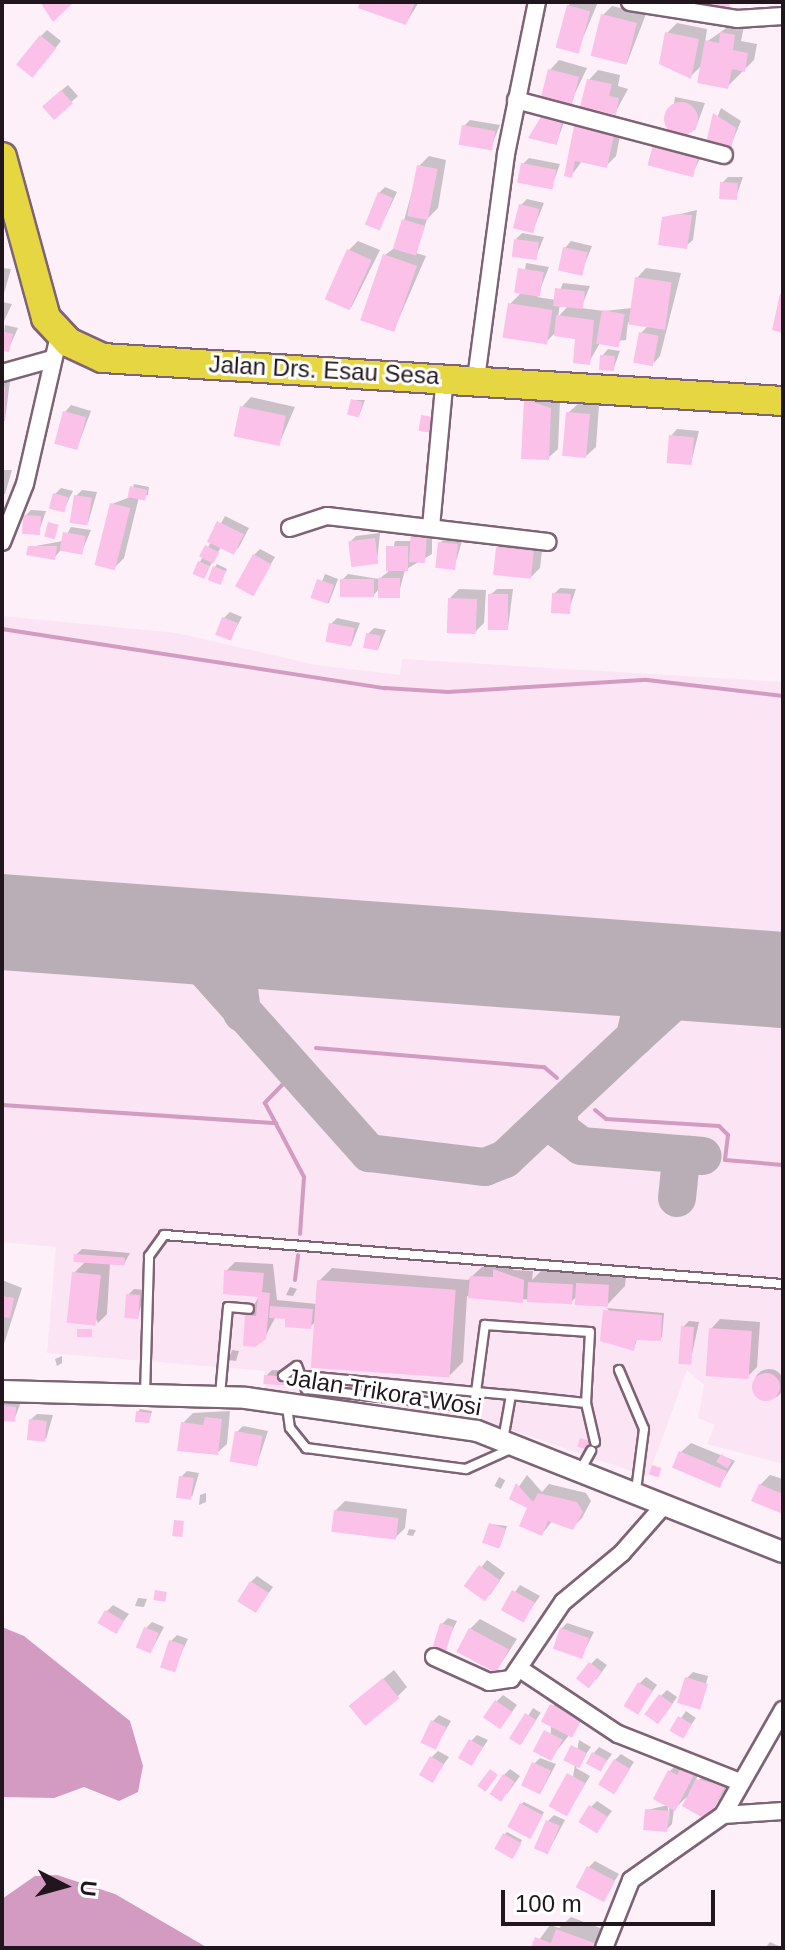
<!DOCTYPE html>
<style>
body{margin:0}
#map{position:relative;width:785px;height:1950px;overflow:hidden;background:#fdf0f9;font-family:Arial,sans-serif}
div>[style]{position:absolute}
.built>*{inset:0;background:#fbe4f3}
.water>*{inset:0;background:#d39bc2}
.shadow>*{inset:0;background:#0003;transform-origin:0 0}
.round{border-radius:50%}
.stream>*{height:4px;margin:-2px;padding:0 2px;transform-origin:2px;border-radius:2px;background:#d39bc2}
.taxiway>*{height:38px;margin:-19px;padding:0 19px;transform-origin:19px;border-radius:19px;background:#baaeb6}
.runway>*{height:96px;margin:-48px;padding:0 48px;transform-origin:48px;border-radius:48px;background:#baaeb6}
.building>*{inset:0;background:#fcc1e9;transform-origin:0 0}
.roads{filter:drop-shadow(2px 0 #7e6375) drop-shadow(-2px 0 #7e6375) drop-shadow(0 2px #7e6375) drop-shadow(0 -2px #7e6375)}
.service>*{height:8px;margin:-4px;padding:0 4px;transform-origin:4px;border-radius:4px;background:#fff}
.minor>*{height:16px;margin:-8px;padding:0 8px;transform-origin:8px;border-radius:8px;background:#fff}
.tertiary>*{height:20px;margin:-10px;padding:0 10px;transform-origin:10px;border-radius:10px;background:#fff}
.trunk>*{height:28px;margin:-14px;padding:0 14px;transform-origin:14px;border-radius:14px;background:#e6d642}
span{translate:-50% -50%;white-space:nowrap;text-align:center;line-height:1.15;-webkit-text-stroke:6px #fff;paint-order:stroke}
.street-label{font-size:24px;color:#21161d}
.frame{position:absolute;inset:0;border:4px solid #21161d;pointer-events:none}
.north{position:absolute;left:24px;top:1846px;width:80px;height:80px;-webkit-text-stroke:6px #fff;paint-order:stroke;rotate:96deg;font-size:22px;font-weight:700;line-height:32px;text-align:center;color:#21161d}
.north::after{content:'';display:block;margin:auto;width:28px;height:36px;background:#21161d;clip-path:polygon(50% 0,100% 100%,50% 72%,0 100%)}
.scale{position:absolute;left:501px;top:1890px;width:214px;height:36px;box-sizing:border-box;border:4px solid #21161d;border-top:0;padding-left:10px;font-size:24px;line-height:28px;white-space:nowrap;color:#21161d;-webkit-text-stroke:6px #fff;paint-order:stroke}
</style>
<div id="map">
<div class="built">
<i style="clip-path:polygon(2px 616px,177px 633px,316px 665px,400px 675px,402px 659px,783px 682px,783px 1464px,707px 1444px,715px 1425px,698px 1418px,704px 1385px,687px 1370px,648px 1477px,512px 1430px,292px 1398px,265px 1389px,265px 1371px,47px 1353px,56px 1247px,2px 1242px)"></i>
</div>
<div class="water">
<i style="clip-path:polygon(2px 1627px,24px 1636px,130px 1721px,143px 1766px,138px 1792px,119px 1801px,84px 1787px,54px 1798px,2px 1797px)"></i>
<i style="clip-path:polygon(57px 1875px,115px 1894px,208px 1948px,2px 1948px,2px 1899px,35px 1876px)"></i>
</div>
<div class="shadow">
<i style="clip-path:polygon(363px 2px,419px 2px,406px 23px)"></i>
<i style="clip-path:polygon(572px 2px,598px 2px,577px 52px,568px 6px)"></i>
<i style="clip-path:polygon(612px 6px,646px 14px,627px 63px,603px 15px)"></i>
<i style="clip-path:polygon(677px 23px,707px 29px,705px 43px,732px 24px,744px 26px,741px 41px,757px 44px,754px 60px,728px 86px,702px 65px,691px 76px,667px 33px)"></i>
<i style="clip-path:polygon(47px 30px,61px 41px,38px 70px,41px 36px)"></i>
<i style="clip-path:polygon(559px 60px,587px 68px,570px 104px,550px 70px)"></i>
<i style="clip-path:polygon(598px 70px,620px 75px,618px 86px,628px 89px,615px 113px,589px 80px)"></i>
<i style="clip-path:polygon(68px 85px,78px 96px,54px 117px,50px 100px)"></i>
<i style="clip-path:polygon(675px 97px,705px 103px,695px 130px,670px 131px)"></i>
<i style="clip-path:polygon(721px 108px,741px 121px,730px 147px,708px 141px)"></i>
<i style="clip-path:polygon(568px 110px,557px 142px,531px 137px)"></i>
<i style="clip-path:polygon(470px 120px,500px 125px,490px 149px,464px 126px)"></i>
<i style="clip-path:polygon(623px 121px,616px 156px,606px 166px,582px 161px,571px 176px,577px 122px)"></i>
<i style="clip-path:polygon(707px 144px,692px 175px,650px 164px)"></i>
<i style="clip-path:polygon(429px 156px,446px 160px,438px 208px,427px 219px,416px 253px,426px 256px,394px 330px,385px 255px,397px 246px,419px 166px)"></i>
<i style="clip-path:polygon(529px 158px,560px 164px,551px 188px,523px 164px)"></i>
<i style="clip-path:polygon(728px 177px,743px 177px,736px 197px,722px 183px)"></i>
<i style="clip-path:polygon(385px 187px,397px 192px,380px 228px,379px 193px)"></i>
<i style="clip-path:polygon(527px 199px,544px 203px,533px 230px,521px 205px)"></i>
<i style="clip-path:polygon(697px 210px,693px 240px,686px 246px,664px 218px)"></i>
<i style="clip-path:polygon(522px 233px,544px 237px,535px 259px,516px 239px)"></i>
<i style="clip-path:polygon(358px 241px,380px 250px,351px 308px,348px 251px)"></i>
<i style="clip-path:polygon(571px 241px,592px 246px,581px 273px,565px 248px)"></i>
<i style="clip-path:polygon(evenodd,526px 263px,549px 267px,537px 297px,556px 300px,563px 283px,590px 286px,581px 308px,604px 311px,632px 308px,637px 278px,646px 268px,681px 273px,660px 356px,654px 363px,641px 333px,649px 325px,628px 322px,626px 340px,600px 343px,589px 362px,578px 337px,554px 334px,546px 342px,510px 304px,522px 292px,526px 263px,560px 304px,569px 305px,558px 317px,560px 304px)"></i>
<i style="clip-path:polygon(2px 268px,11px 269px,2px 300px)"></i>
<i style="clip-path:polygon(2px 302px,12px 304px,3px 323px,2px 323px)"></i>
<i style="clip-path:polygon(5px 325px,18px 328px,8px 350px,2px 349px)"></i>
<i style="clip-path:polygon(608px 349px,620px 351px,613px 370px,602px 356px)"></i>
<i style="clip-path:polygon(2px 381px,10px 381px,5px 419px,2px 419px)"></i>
<i style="clip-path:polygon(535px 390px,560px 399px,558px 449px,548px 458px,526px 400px)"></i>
<i style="clip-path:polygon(251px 397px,295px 407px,279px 444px,242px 407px)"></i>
<i style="clip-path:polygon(353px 400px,365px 400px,359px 416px)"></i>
<i style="clip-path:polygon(578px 404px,599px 405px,596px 447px,586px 456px,568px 413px)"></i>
<i style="clip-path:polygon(71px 405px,91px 411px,77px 448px,65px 412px)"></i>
<i style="clip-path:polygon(677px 429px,699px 431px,691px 463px,671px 436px)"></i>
<i style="clip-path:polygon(2px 470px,12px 470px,5px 494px,2px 494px)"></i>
<i style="clip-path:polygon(134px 484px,149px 487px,148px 495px,139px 497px,124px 558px,114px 568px,112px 504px,130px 497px)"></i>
<i style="clip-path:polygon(61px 488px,73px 491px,63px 511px,55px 494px)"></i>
<i style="clip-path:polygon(82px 490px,97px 492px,88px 523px,76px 496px)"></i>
<i style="clip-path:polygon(31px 510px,46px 511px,38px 534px,25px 516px)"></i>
<i style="clip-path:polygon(225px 516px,249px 528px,239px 547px,233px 553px,221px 547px,205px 575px,194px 573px)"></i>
<i style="clip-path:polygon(71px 527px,91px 530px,81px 553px,61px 550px,54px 558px,30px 547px,63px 541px)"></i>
<i style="clip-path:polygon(432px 528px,432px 554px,405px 570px,398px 596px,379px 589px,373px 596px,342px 580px,348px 574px,379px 579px,388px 572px,395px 541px,413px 541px)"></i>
<i style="clip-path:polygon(380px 533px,377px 562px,350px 542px,356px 536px)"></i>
<i style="clip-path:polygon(446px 537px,463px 538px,454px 568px,440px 543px)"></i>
<i style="clip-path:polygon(508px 538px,543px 542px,540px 568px,530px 578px,498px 547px)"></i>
<i style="clip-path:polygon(260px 549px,275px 557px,253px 594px,254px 555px)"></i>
<i style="clip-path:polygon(217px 564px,227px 569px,220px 583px,215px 567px)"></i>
<i style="left:325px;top:574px;width:14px;height:26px;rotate:21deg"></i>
<i style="clip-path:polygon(560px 588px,576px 589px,568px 612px,554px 594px)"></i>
<i style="clip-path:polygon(459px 589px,486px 590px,484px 623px,474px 633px,450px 598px)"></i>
<i style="clip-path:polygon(497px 589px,513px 589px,508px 628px,490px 595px)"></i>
<i style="clip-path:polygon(230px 612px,242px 617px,230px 639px,224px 618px)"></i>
<i style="clip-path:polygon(337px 618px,360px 623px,351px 646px,331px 624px)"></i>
<i style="clip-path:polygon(374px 628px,386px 630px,378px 649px,368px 634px)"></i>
<i style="clip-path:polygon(82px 1249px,130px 1253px,124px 1264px,110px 1263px,107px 1314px,98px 1323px,74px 1273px,86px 1261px,76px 1255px)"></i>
<i style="clip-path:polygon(515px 1261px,513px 1270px,533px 1271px,532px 1280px,549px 1263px,591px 1271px,597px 1265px,627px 1267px,625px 1286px,606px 1306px,577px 1296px,571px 1302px,467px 1296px,463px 1362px,450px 1375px,316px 1321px,310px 1327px,276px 1316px,265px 1337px,247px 1316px,260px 1295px,226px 1271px,235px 1262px,273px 1264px,277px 1300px,317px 1304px,319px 1281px,332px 1268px,468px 1280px,482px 1267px)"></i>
<i style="clip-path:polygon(2px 1280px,22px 1288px,2px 1350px)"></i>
<i style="clip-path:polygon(290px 1287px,297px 1289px,293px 1296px,286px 1295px)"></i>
<i style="clip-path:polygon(134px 1289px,145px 1290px,138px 1317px,128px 1295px)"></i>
<i style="clip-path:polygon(607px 1308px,664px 1313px,662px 1337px,637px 1339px,634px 1349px)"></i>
<i style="clip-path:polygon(720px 1319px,760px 1322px,757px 1367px,747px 1377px,711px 1329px)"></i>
<i style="clip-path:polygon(689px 1321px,699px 1322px,690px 1363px,683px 1327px)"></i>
<i style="clip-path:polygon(239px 1351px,236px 1361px,228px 1360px,232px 1350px)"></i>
<i style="clip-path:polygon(62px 1356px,62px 1363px,57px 1366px,55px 1359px)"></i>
<i class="round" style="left:754px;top:1369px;width:30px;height:30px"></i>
<i style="clip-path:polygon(272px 1370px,296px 1371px,296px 1377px,290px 1384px,266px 1376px)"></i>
<i style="clip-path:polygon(2px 1399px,21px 1402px,14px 1420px,2px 1419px)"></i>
<i style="clip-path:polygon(152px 1411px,149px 1421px,138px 1412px,140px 1409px)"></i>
<i style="clip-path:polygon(230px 1411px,227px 1444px,217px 1453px,183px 1423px,193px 1413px)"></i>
<i style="clip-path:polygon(37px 1414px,53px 1415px,46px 1439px,30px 1420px)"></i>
<i style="clip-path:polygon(243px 1426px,268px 1431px,257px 1464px,237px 1432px)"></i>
<i style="clip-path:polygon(691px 1443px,735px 1461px,719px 1486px,681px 1452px)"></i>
<i style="clip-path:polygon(187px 1471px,199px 1473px,192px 1497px,181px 1477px)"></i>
<i style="clip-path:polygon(527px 1475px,542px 1492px,549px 1484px,586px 1493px,591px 1501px,582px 1518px,572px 1528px,553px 1520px,542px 1534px,530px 1507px,511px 1498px)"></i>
<i style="clip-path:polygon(770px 1475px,783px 1479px,783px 1512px,760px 1485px)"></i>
<i style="left:499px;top:1477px;width:7px;height:10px;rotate:27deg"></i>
<i style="clip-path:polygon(206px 1493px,206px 1502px,199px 1505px,200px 1495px)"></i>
<i style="clip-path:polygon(345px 1501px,407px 1509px,405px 1528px,395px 1538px,335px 1511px)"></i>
<i style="clip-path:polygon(490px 1524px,507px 1526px,500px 1546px)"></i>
<i style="clip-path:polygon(409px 1529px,416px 1530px,413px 1536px,407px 1535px)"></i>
<i style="clip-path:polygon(487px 1560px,505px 1573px,490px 1595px,467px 1586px)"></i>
<i style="clip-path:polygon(257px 1576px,273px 1587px,256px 1611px,251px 1582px)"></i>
<i style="clip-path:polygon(520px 1585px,540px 1596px,523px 1620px,503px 1609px)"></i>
<i style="clip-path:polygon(147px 1599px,144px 1607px,135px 1606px,138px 1598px)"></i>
<i style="clip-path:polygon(113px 1605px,129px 1614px,116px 1631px,107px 1611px)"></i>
<i style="clip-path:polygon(448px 1618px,457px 1621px,442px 1652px,442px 1624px)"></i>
<i style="clip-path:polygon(480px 1619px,517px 1639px,496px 1671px,470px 1629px)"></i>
<i style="clip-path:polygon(152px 1622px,164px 1627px,151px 1651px,146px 1628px)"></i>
<i style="clip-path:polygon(567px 1623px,594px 1632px,581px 1657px,561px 1629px)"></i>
<i style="clip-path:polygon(177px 1635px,188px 1639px,173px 1670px,171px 1641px)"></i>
<i style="clip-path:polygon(597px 1658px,607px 1665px,596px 1680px,591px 1664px)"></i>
<i style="clip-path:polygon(394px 1670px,407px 1687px,398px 1696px,361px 1697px)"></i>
<i style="clip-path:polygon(693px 1672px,708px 1676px,700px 1707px,687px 1678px)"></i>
<i style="clip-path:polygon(646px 1677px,657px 1685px,638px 1712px,640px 1683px)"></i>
<i style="clip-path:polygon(667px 1690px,677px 1697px,664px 1716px,661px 1696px)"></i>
<i style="clip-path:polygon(503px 1695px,517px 1705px,501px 1727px,497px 1701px)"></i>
<i style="clip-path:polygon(558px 1699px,586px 1714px,550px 1759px,551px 1726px,543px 1721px)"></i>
<i style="left:533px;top:1708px;width:9px;height:37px;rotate:32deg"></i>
<i style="left:686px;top:1711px;width:12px;height:24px;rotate:35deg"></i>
<i style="clip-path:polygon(439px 1715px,451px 1721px,435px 1748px,433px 1721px)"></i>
<i style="clip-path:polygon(477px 1735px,488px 1740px,472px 1764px,471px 1741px)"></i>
<i style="clip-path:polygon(579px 1740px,591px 1747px,576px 1768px,590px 1776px,567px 1814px)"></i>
<i style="clip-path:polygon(599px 1747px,612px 1754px,601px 1769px,593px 1754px)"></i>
<i style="clip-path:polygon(438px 1751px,449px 1757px,432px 1781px,432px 1757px)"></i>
<i style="clip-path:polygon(621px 1754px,634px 1762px,614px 1792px,615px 1760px)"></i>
<i style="clip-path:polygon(540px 1758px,556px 1764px,541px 1792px,534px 1764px)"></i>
<i style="clip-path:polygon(679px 1762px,702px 1766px,693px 1786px,708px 1771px,733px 1777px,707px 1818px,690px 1794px,674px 1809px,672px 1824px,666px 1830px,647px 1810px,668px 1805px,669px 1826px,670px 1771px)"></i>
<i style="clip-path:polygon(510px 1769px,520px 1776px,507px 1794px,504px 1775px)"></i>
<i style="clip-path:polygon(597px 1801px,612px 1811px,597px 1831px,591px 1807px)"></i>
<i style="clip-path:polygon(524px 1802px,544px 1812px,532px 1835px,521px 1804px)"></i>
<i style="clip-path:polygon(554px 1815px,565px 1820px,548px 1852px,548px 1821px)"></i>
<i style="clip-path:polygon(507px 1832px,522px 1840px,515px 1854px,505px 1834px)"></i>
<i style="clip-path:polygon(595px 1861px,619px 1874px,603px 1899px,589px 1867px)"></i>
<i style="clip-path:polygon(571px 1917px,608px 1931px,601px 1948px,533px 1948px,550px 1925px,559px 1928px)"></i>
<i style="clip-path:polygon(770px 1942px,783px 1948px,765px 1948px)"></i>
</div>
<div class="stream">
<i style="left:2px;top:629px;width:388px;rotate:8.8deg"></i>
<i style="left:385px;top:688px;width:63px;rotate:3.6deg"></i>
<i style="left:448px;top:692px;width:199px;rotate:-3.5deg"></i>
<i style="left:647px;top:680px;width:137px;rotate:6.7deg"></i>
<i style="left:316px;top:1048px;width:229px;rotate:4.8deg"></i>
<i style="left:544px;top:1067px;width:17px;rotate:40deg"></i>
<i style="left:284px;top:1083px;width:28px;rotate:134deg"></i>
<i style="left:265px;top:1103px;width:84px;rotate:62.2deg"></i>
<i style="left:304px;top:1177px;width:57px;rotate:94deg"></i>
<i style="left:2px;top:1105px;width:275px;rotate:3.8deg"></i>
<i style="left:595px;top:1110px;width:14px;rotate:39deg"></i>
<i style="left:606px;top:1119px;width:113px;rotate:3.5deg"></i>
<i style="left:719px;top:1126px;width:13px;rotate:45deg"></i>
<i style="left:728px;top:1135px;width:25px;rotate:97deg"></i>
<i style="left:725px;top:1160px;width:58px;rotate:4.9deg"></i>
<i style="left:295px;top:1280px;width:25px;rotate:-83deg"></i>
</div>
<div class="taxiway">
<i style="left:156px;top:934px;width:37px;rotate:27deg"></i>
<i style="left:189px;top:951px;width:271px;rotate:48.3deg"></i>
<i style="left:369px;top:1153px;width:117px;rotate:6.9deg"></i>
<i style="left:485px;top:1167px;width:22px;rotate:-22deg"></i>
<i style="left:505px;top:1159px;width:178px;rotate:-43.2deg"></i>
<i style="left:635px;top:1037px;width:34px;rotate:-78deg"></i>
<i style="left:642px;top:1004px;width:17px;rotate:-115deg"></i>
<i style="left:635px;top:989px;width:22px;rotate:-141deg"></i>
<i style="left:618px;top:975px;width:40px;rotate:-165.6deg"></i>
<i style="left:242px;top:1013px;width:35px;rotate:-97deg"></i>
<i style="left:238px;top:978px;width:48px;rotate:-48.4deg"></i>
<i style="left:635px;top:1037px;width:80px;rotate:-42.5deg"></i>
<i style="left:694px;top:983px;width:23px;rotate:-20deg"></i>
<i style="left:558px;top:1110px;width:20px;rotate:84deg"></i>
<i style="left:560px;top:1130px;width:26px;rotate:37deg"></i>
<i style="left:581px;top:1146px;width:122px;rotate:4.7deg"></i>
<i style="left:677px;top:1198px;width:31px;rotate:-84deg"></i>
<i style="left:680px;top:1167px;width:16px;rotate:-50deg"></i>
</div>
<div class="runway">
<i style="left:2px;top:922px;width:783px;rotate:4.25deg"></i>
</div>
<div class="building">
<i style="clip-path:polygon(40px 2px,74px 2px,53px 22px)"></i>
<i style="clip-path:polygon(360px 2px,415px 2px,406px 25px,358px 8px)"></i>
<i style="clip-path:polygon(700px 2px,730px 2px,729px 10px)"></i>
<i style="left:567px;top:5px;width:24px;height:44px;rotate:15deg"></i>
<i style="left:601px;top:14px;width:37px;height:43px;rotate:14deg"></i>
<i style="clip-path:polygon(665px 32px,699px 39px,691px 79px,659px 64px)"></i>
<i style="clip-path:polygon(720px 32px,735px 35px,733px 50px,748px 53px,745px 72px,732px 69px,728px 89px,697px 83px,705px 40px,719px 43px)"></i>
<i style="left:40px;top:35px;width:21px;height:38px;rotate:39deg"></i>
<i style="left:548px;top:69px;width:32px;height:29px;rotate:14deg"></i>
<i style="clip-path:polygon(587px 79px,612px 84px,609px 96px,619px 98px,616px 115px,580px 107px)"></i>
<i style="left:61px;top:90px;width:18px;height:25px;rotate:49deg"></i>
<i class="round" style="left:664px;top:102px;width:34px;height:34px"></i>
<i style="clip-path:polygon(544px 112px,563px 116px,557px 145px,528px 138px)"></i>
<i style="clip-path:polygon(713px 113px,736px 128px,731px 149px,706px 143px)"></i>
<i style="clip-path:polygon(575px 121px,615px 130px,607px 168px,575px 161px,572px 178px,564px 176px)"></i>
<i style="left:462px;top:125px;width:34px;height:20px;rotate:10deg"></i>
<i style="left:654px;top:141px;width:47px;height:25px;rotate:15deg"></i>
<i style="left:521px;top:163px;width:36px;height:20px;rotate:11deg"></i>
<i style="left:417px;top:165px;width:21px;height:52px;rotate:11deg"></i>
<i style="left:720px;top:182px;width:18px;height:17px;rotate:3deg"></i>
<i style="left:378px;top:192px;width:16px;height:35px;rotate:22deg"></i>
<i style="left:519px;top:204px;width:21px;height:25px;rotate:14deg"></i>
<i style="clip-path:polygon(678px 214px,692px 215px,687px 249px,658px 245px,662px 217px)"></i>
<i style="left:402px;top:219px;width:24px;height:31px;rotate:17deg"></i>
<i style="left:514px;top:239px;width:25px;height:18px;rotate:7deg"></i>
<i style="left:563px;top:247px;width:25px;height:24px;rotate:12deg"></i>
<i style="left:347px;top:249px;width:27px;height:55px;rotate:24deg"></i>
<i style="left:383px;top:254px;width:36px;height:70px;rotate:19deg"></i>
<i style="left:518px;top:268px;width:26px;height:25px;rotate:9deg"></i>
<i style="left:635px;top:277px;width:37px;height:48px;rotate:8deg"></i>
<i style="left:555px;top:288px;width:30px;height:18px;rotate:6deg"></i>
<i style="clip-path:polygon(780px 294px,783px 295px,783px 333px,772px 330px)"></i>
<i style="left:508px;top:303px;width:45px;height:35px;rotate:9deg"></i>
<i style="left:602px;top:310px;width:23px;height:34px;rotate:10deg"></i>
<i style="clip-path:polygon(556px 315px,594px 320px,590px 365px,573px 363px,575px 339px,554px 336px)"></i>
<i style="clip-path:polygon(2px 331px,13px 334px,9px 352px,2px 351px)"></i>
<i style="left:639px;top:332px;width:20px;height:31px;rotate:11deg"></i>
<i style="left:600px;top:355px;width:15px;height:15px;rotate:4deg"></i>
<i style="left:2px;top:387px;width:3px;height:34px"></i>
<i style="left:351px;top:399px;width:12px;height:16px;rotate:14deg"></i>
<i style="clip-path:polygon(524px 399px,551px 408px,549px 460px,521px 459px)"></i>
<i style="left:240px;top:406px;width:47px;height:31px;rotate:12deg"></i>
<i style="left:63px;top:411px;width:24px;height:34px;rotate:15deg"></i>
<i style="left:566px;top:412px;width:24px;height:44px;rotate:5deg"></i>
<i style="left:421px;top:415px;width:13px;height:16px;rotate:9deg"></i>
<i style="left:669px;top:435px;width:25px;height:28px;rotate:5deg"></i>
<i style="left:130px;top:486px;width:18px;height:11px;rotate:13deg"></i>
<i style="left:53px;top:493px;width:16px;height:16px;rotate:15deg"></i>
<i style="left:74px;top:495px;width:18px;height:28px;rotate:9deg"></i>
<i style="left:110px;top:503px;width:21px;height:64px;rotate:14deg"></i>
<i style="left:23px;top:515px;width:18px;height:19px;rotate:3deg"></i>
<i style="left:217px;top:521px;width:30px;height:23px;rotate:26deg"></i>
<i style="left:48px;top:522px;width:11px;height:15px;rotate:15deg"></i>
<i style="left:63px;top:532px;width:23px;height:19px;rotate:10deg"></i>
<i style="left:411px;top:532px;width:16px;height:30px;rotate:4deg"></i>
<i style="left:375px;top:538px;width:26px;height:27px;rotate:83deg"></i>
<i style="left:438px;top:542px;width:20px;height:26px;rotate:6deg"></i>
<i style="left:205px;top:545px;width:16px;height:13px;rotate:27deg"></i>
<i style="clip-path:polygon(28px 546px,57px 546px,55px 560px,26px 555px)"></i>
<i style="left:386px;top:546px;width:22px;height:25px"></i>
<i style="left:496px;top:547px;width:38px;height:28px;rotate:6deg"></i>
<i style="left:253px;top:554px;width:21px;height:37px;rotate:29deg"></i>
<i style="left:198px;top:561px;width:13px;height:14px;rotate:23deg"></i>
<i style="left:213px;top:566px;width:14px;height:15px;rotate:21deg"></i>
<i style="left:378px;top:578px;width:22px;height:20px"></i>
<i style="left:317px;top:579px;width:18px;height:20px;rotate:19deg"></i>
<i style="left:340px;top:579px;width:34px;height:18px"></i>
<i style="left:552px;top:593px;width:19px;height:20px;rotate:3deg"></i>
<i style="left:488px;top:594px;width:20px;height:36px"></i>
<i style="left:448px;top:598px;width:29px;height:35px;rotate:2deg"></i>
<i style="left:222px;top:617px;width:17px;height:19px;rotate:21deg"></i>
<i style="left:329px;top:623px;width:26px;height:19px;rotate:11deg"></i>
<i style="left:366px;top:633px;width:15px;height:15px;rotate:11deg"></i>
<i style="left:74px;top:1254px;width:51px;height:8px;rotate:4deg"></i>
<i style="clip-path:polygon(493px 1269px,524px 1280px,523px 1303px,468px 1298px,470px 1276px,493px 1277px)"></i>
<i style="clip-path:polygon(224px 1270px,264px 1273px,262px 1292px,270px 1293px,266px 1339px,255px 1347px,243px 1346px,245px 1315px,256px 1316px,258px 1297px,223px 1294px)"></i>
<i style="left:72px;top:1272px;width:29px;height:51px;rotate:6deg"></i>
<i style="left:317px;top:1280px;width:139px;height:88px;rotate:4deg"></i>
<i style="left:528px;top:1282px;width:45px;height:20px;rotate:3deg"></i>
<i style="left:576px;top:1283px;width:33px;height:22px;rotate:3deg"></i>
<i style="left:126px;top:1294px;width:14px;height:24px;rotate:4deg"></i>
<i style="clip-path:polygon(2px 1296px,14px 1298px,10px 1318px,2px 1317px)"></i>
<i style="clip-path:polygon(270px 1306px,313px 1309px,311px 1329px,285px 1327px,285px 1319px,269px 1318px)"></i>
<i style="clip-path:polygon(603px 1310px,662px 1315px,661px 1341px,636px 1340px,634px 1351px,600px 1341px)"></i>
<i style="left:681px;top:1326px;width:13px;height:38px;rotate:4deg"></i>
<i style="left:709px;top:1328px;width:43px;height:48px;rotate:4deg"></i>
<i style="left:77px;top:1329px;width:15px;height:8px"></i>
<i class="round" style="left:752px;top:1373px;width:28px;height:28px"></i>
<i style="left:264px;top:1375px;width:27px;height:9px;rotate:4deg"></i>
<i style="clip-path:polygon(2px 1405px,16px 1407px,15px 1422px,2px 1421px)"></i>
<i style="clip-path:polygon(136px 1411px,151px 1413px,149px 1423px,135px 1422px)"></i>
<i style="clip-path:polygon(205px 1417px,222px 1419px,218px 1455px,177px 1451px,181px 1422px,203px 1425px)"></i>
<i style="left:29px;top:1419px;width:18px;height:21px;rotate:6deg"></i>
<i style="left:235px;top:1431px;width:28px;height:31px;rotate:10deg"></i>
<i style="left:580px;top:1438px;width:20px;height:9px;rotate:18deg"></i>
<i style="left:679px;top:1451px;width:52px;height:18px;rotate:23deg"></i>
<i style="left:721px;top:1454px;width:13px;height:9px;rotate:32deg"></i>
<i style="left:652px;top:1465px;width:10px;height:10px;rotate:17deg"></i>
<i style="left:179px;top:1476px;width:15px;height:22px;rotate:8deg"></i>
<i style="clip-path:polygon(516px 1483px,533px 1502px,538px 1493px,577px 1502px,583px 1512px,573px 1530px,548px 1521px,542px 1536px,519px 1526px,527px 1508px,509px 1499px)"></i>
<i style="clip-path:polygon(759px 1484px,783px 1494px,783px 1514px,751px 1501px)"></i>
<i style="left:334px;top:1510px;width:65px;height:22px;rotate:7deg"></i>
<i style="left:174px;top:1520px;width:10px;height:16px;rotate:6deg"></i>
<i style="left:489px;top:1523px;width:18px;height:21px;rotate:19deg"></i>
<i style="left:479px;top:1565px;width:26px;height:26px;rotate:36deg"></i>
<i style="left:250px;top:1581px;width:22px;height:24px;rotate:32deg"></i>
<i style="left:155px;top:1590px;width:12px;height:10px;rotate:9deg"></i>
<i style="left:512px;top:1590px;width:26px;height:23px;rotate:29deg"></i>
<i style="left:105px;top:1610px;width:22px;height:15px;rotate:30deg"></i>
<i style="left:440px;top:1623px;width:14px;height:28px;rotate:17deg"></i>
<i style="left:144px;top:1627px;width:16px;height:22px;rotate:22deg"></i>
<i style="left:469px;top:1628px;width:45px;height:27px;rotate:28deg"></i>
<i style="left:560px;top:1628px;width:31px;height:22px;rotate:19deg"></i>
<i style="left:169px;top:1640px;width:16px;height:29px;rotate:18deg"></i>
<i style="left:589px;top:1662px;width:16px;height:21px;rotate:38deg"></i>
<i style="left:685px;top:1677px;width:24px;height:27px;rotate:17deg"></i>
<i style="left:383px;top:1678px;width:26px;height:44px;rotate:51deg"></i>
<i style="left:638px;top:1682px;width:17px;height:28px;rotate:31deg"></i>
<i style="left:659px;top:1694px;width:17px;height:25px;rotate:36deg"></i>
<i style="left:495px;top:1700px;width:21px;height:21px;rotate:35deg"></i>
<i style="left:550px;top:1704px;width:35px;height:20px;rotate:27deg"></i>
<i style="left:525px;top:1713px;width:13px;height:30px;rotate:32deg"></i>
<i style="left:678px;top:1716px;width:16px;height:17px;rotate:30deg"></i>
<i style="left:431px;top:1720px;width:17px;height:25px;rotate:25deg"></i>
<i style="left:544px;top:1730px;width:21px;height:24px;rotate:28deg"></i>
<i style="left:469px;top:1739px;width:16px;height:22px;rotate:30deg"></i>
<i style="left:571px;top:1745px;width:18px;height:17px;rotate:27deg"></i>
<i style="left:592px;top:1752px;width:17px;height:13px;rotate:28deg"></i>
<i style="left:430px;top:1756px;width:16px;height:22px;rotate:30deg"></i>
<i style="left:614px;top:1759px;width:19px;height:30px;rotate:32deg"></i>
<i style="left:532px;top:1762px;width:21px;height:26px;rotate:25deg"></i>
<i style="clip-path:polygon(681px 1768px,694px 1775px,675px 1811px,653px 1799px,668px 1770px,677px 1775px)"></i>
<i style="left:490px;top:1769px;width:10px;height:21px;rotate:37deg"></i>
<i style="left:567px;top:1773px;width:21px;height:38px;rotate:29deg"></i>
<i style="left:503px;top:1774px;width:14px;height:24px;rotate:34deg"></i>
<i style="clip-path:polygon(696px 1779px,725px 1786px,707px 1820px,682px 1806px)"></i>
<i style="left:520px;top:1803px;width:26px;height:27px;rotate:28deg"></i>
<i style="left:589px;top:1805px;width:22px;height:20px;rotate:32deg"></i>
<i style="left:645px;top:1809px;width:24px;height:21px;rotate:5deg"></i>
<i style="left:546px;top:1820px;width:15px;height:31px;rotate:23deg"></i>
<i style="left:503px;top:1833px;width:21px;height:18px;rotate:29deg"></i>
<i style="left:587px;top:1866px;width:32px;height:24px;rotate:28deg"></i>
<i style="clip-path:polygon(556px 1929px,597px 1944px,595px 1948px,531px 1948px,535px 1937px,551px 1943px)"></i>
</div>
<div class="roads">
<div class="service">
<i style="left:619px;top:1370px;width:64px;rotate:67deg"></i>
<i style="left:644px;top:1429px;width:63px;rotate:97.4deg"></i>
<i style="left:283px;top:1376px;width:17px;rotate:-36deg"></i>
<i style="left:297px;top:1366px;width:25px;rotate:69deg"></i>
<i style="left:306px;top:1389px;width:169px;rotate:6.1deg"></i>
<i style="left:474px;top:1407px;width:83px;rotate:-82.4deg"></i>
<i style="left:485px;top:1325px;width:105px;rotate:3.8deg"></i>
<i style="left:590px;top:1332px;width:71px;rotate:93.2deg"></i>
<i style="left:305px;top:1376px;width:207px;rotate:5.3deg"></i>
<i style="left:145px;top:1394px;width:138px;rotate:-88.3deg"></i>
<i style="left:149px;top:1256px;width:26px;rotate:-54deg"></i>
<i style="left:164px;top:1235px;width:621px;rotate:4.53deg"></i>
<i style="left:220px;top:1395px;width:88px;rotate:-84.8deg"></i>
<i style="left:228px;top:1307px;width:21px;rotate:5deg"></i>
<i style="left:287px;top:1407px;width:21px;rotate:82deg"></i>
<i style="left:290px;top:1428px;width:26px;rotate:51deg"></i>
<i style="left:306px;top:1448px;width:161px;rotate:7.5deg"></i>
<i style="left:466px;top:1469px;width:51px;rotate:-24.1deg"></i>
<i style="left:503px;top:1440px;width:46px;rotate:-79.9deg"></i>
<i style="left:511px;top:1395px;width:75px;rotate:6.1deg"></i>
<i style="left:586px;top:1403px;width:40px;rotate:77deg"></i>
<i style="left:581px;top:1469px;width:21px;rotate:-61deg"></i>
</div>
<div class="minor">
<i style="left:630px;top:2px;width:108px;rotate:9deg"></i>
<i style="left:737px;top:19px;width:46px;rotate:-3.7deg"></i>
<i style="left:516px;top:100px;width:215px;rotate:14.8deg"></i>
<i style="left:2px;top:373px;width:52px;rotate:-15.6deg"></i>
<i style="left:476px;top:379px;width:227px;rotate:-82.4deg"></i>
<i style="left:506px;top:154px;width:155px;rotate:-78.5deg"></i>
<i style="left:431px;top:527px;width:152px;rotate:-84.7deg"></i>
<i style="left:290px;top:528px;width:39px;rotate:-18deg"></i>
<i style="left:327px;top:516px;width:222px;rotate:6.7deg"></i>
<i style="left:2px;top:542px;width:62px;rotate:-68.4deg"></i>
<i style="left:25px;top:484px;width:153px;rotate:-77.1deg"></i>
<i style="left:434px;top:1657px;width:60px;rotate:24.4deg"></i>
<i style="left:489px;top:1682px;width:22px;rotate:-8deg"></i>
<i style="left:511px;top:1679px;width:93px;rotate:-56deg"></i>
<i style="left:563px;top:1602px;width:77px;rotate:-39.7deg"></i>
<i style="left:622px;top:1553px;width:65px;rotate:-48.7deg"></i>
<i style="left:520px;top:1669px;width:118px;rotate:33.6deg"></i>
<i style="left:618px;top:1734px;width:131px;rotate:21.5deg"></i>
<i style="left:723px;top:1815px;width:60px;rotate:-3.8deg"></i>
<i style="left:604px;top:1948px;width:73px;rotate:-68.3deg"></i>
<i style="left:631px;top:1880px;width:113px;rotate:-35.2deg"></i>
<i style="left:723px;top:1815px;width:121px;rotate:-60.3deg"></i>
</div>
<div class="tertiary">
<i style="left:2px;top:1391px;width:244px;rotate:1.6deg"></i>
<i style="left:246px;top:1398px;width:233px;rotate:8.1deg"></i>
<i style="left:477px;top:1431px;width:329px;rotate:21.6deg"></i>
</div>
<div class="trunk">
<i style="left:2px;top:157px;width:167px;rotate:74.7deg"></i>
<i style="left:46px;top:318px;width:33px;rotate:47deg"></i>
<i style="left:68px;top:342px;width:38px;rotate:25deg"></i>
<i style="left:103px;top:358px;width:681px;rotate:3.62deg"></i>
</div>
</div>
<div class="street-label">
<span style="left:324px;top:370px;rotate:3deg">Jalan Drs. Esau Sesa</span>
<span style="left:384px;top:1392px;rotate:9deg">Jalan Trikora Wosi</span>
</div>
<div class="frame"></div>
<div class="north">U</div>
<div class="scale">100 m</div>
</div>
